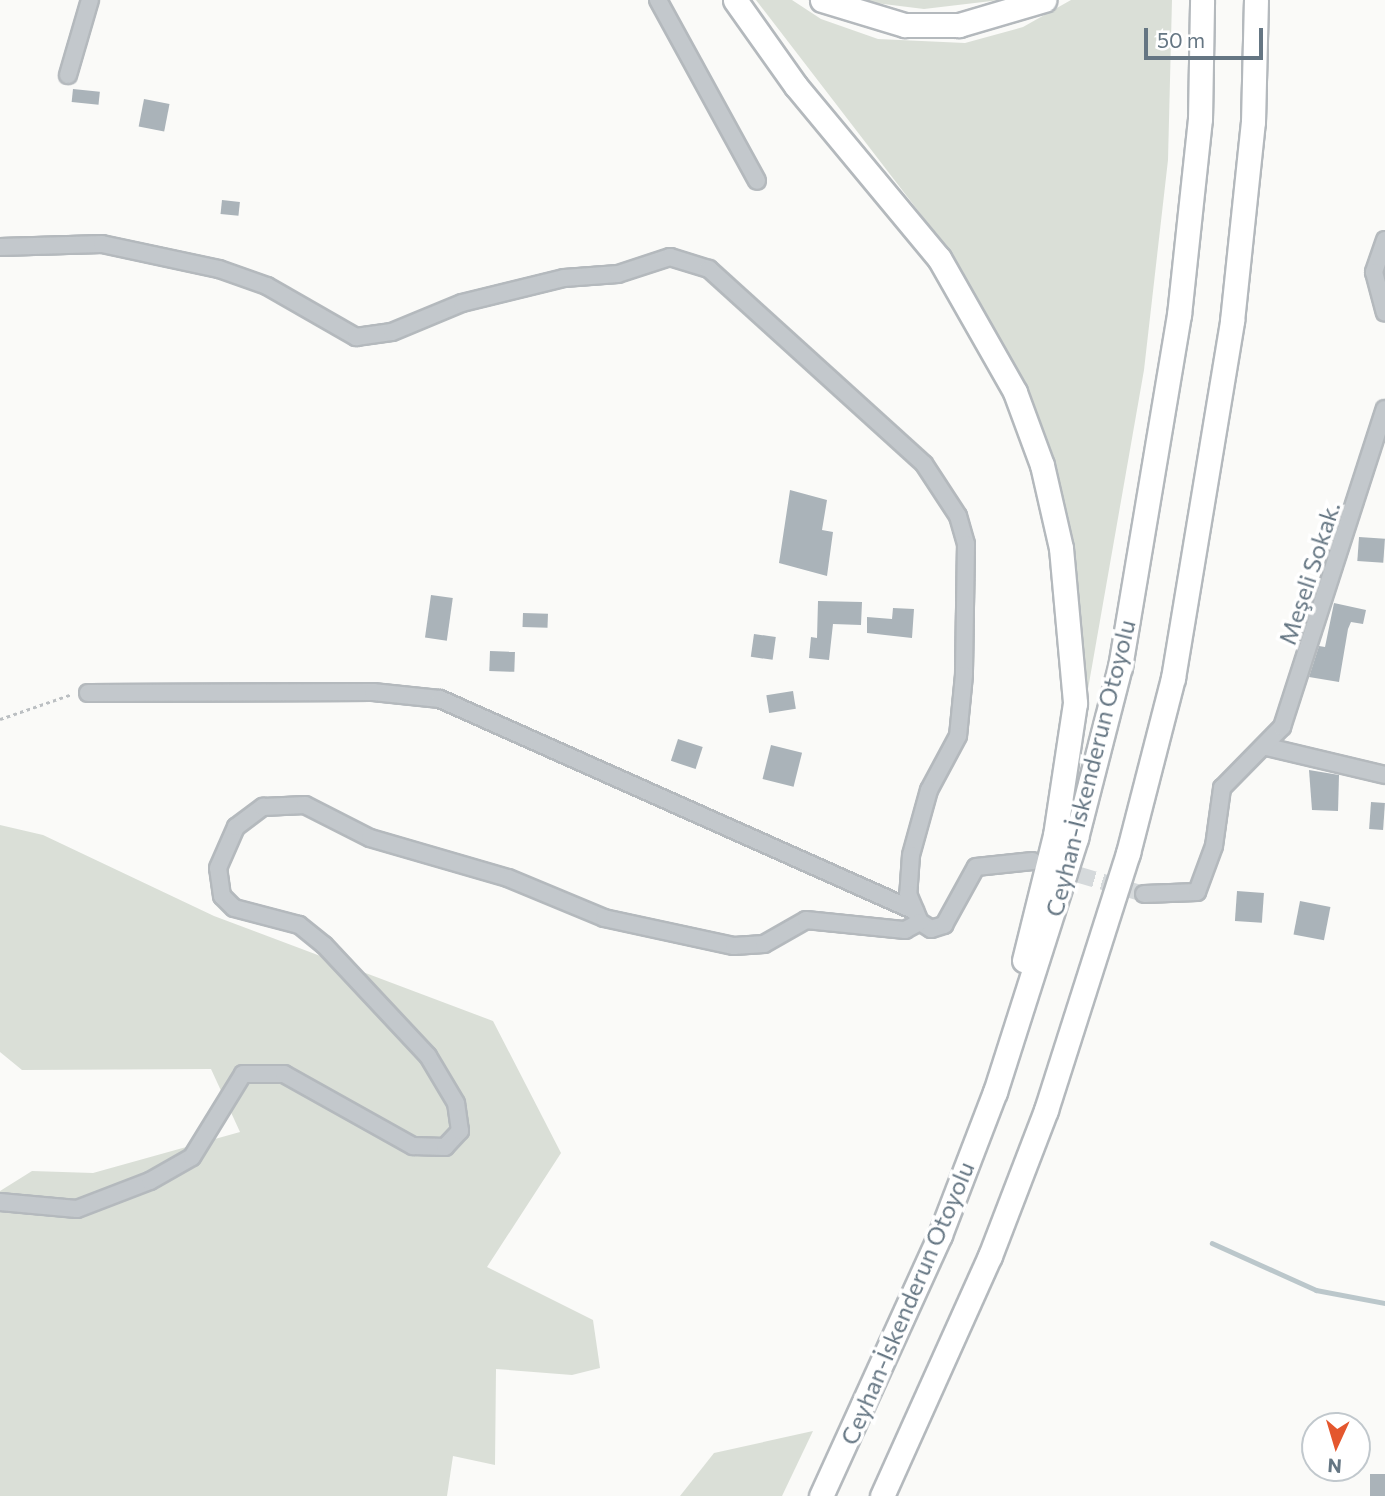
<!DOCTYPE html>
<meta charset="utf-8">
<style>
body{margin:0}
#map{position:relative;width:1385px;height:1496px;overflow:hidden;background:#fafaf8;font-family:Commissioner,sans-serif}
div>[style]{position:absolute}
.green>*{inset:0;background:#dadfd7}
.stream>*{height:4.5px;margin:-2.25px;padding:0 2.25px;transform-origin:2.25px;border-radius:2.25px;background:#bbc7cb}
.building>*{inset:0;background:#aab3b9;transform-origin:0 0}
.minor-tunnel>*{height:16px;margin-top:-8px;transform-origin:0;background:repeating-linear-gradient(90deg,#d5d9db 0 16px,transparent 0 24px)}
.path>*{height:2.5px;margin-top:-1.25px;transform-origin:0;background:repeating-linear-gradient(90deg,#bbbfc2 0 3.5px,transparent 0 7px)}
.roads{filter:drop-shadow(2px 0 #b4b9bd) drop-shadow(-2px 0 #b4b9bd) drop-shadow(0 2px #b4b9bd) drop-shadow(0 -2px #b4b9bd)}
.minor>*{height:16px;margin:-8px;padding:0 8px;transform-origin:8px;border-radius:8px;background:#c3c8cc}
.highway>*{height:23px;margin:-11.5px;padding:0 11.5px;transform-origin:11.5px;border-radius:11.5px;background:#fff}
span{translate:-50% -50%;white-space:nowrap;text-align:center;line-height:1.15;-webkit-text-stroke:7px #fff;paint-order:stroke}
.street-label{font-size:24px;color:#657683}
.north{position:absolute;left:1301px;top:1412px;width:70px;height:70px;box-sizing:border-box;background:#fff;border:2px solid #c1c8cd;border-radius:50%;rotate:184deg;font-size:19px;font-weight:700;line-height:28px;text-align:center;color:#657683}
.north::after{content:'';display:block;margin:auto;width:24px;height:32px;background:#e4572e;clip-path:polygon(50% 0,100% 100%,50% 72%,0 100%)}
.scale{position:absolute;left:1144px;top:28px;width:119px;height:32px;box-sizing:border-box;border:4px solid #657683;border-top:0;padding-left:9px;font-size:21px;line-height:24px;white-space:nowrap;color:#657683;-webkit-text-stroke:5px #fff;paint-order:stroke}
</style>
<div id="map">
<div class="green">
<i style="clip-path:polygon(756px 0,792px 0,821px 19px,878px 39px,965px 43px,1023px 27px,1071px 0,1172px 0,1168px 160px,1144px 370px,1088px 689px,1076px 568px,1031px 397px,929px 225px)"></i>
<i style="clip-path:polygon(851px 0,1000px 0,924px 9px)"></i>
<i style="clip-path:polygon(0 825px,43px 835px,214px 916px,493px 1021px,561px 1153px,487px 1267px,593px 1320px,600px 1368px,572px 1375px,496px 1369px,495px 1465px,453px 1456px,447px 1496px,0 1496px,0 1191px,32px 1171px,93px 1173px,240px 1132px,211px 1069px,22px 1070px,0 1052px)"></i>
<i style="clip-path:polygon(813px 1431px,782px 1496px,680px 1496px,714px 1453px)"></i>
</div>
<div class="stream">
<i style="left:1212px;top:1243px;width:114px;rotate:24.3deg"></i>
<i style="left:1316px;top:1290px;width:70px;rotate:10.7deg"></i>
</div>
<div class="building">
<i style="left:73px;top:89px;width:27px;height:13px;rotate:6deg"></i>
<i style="left:144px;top:99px;width:26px;height:28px;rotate:11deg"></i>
<i style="left:222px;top:200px;width:18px;height:14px;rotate:6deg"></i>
<i style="clip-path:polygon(790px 490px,827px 500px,822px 530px,833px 532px,827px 576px,779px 563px)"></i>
<i style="left:1359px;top:537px;width:26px;height:24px;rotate:4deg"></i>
<i style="left:431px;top:595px;width:22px;height:43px;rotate:8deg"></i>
<i style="clip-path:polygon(818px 601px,862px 602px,861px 625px,833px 624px,829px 660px,809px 658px,811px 637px,817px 638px)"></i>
<i style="clip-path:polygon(1334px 603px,1366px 610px,1363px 624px,1351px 622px,1348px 629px,1339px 682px,1309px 677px,1319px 646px,1325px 647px)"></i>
<i style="clip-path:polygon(893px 608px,914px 609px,912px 638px,867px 633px,867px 617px,892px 619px)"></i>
<i style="left:523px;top:613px;width:25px;height:14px;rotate:2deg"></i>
<i style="left:754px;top:634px;width:22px;height:23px;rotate:8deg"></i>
<i style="left:490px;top:651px;width:25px;height:20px;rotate:2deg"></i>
<i style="left:793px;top:691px;width:18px;height:27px;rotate:81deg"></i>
<i style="left:678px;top:739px;width:26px;height:23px;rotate:18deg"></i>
<i style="left:771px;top:745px;width:32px;height:35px;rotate:14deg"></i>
<i style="clip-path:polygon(1309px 770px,1339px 775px,1338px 811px,1312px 810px)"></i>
<i style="left:1371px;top:802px;width:14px;height:27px;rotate:4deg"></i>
<i style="left:1237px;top:891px;width:27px;height:30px;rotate:4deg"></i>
<i style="left:1300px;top:901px;width:31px;height:34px;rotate:11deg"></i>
<i style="left:1370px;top:1474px;width:15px;height:22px"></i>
</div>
<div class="minor-tunnel">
<i style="left:1056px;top:868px;width:92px;rotate:16.5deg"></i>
</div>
<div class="path">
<i style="left:0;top:719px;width:76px;rotate:-19.1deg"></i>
</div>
<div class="roads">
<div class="minor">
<i style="left:658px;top:0;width:206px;rotate:61.3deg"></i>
<i style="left:68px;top:75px;width:78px;rotate:-73.7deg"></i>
<i style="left:1385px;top:240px;width:34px;rotate:109deg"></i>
<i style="left:1374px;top:272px;width:42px;rotate:75deg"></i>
<i style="left:0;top:247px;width:102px;rotate:-1.7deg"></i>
<i style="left:102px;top:244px;width:120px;rotate:12.1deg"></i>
<i style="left:219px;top:269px;width:51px;rotate:19.5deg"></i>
<i style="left:267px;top:286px;width:103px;rotate:29.8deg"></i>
<i style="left:356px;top:337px;width:36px;rotate:-8deg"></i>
<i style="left:392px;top:332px;width:76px;rotate:-22.5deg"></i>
<i style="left:462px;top:303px;width:105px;rotate:-13.8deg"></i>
<i style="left:564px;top:278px;width:54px;rotate:-4.2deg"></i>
<i style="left:618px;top:274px;width:55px;rotate:-18.1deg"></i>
<i style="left:670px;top:257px;width:41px;rotate:17.1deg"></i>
<i style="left:709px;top:269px;width:290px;rotate:42.2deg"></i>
<i style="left:924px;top:464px;width:62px;rotate:56.8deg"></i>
<i style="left:958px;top:516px;width:29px;rotate:74deg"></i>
<i style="left:966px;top:544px;width:131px;rotate:90.9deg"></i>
<i style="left:964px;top:675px;width:61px;rotate:95.6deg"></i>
<i style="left:958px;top:736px;width:61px;rotate:118.2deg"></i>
<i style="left:929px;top:790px;width:67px;rotate:105.5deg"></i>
<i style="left:911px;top:855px;width:39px;rotate:94deg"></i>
<i style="left:908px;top:894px;width:30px;rotate:67deg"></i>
<i style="left:920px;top:922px;width:13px;rotate:32deg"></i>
<i style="left:931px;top:929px;width:14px;rotate:-17deg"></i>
<i style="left:944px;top:925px;width:66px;rotate:-61.1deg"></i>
<i style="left:976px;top:867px;width:57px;rotate:-6deg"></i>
<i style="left:88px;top:693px;width:285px;rotate:-0.2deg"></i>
<i style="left:373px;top:692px;width:67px;rotate:6deg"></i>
<i style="left:440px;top:699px;width:520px;rotate:24.05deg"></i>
<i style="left:1267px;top:747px;width:121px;rotate:13.3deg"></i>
<i style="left:1144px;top:894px;width:53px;rotate:-2.2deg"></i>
<i style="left:1197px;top:892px;width:49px;rotate:-69.7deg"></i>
<i style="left:1214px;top:846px;width:59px;rotate:-82.1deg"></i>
<i style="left:1222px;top:788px;width:86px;rotate:-45.5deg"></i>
<i style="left:1282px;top:727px;width:334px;rotate:-72.1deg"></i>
<i style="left:0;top:1202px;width:77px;rotate:5.2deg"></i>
<i style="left:77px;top:1209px;width:78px;rotate:-21deg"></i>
<i style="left:150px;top:1181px;width:48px;rotate:-29.7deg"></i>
<i style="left:192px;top:1157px;width:97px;rotate:-58.4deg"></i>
<i style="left:243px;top:1074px;width:41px"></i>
<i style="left:284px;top:1074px;width:148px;rotate:29.2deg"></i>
<i style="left:413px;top:1146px;width:32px;rotate:2deg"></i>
<i style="left:445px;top:1147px;width:22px;rotate:-47deg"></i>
<i style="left:460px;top:1131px;width:28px;rotate:-98deg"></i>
<i style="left:456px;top:1103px;width:55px;rotate:-120.8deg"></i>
<i style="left:428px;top:1056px;width:152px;rotate:-133.1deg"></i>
<i style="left:324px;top:945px;width:32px;rotate:-141deg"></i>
<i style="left:299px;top:925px;width:67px;rotate:-165.3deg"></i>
<i style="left:234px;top:908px;width:17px;rotate:-135deg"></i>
<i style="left:222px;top:896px;width:28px;rotate:-98deg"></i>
<i style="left:218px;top:868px;width:45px;rotate:-66.3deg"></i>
<i style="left:236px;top:827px;width:34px;rotate:-37deg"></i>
<i style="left:263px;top:807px;width:42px;rotate:-2.7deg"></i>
<i style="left:305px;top:805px;width:73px;rotate:26.9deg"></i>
<i style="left:370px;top:838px;width:144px;rotate:16.2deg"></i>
<i style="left:508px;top:878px;width:104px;rotate:22.6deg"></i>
<i style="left:604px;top:918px;width:133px;rotate:12.2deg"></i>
<i style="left:734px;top:946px;width:30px;rotate:-4deg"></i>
<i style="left:764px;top:944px;width:48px;rotate:-29.7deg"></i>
<i style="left:806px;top:920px;width:100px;rotate:5.8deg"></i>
<i style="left:905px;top:930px;width:17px;rotate:-28deg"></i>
</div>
<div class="highway">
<i style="left:735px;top:0;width:105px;rotate:54.7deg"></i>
<i style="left:796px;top:86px;width:224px;rotate:50.3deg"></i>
<i style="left:939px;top:258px;width:154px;rotate:60.4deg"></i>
<i style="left:1015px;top:392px;width:78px;rotate:69.7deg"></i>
<i style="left:1042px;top:465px;width:85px;rotate:77.1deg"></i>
<i style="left:1061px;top:548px;width:156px;rotate:84.8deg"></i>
<i style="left:1075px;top:703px;width:134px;rotate:98.6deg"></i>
<i style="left:1055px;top:835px;width:129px;rotate:103.9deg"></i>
<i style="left:822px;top:0;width:87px;rotate:16.8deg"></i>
<i style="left:905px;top:25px;width:54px"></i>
<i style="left:959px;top:25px;width:89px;rotate:-16.4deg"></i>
<i style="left:821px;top:1496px;width:287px;rotate:-65.5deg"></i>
<i style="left:940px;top:1235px;width:153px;rotate:-69deg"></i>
<i style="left:995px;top:1092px;width:267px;rotate:-72.3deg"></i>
<i style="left:1076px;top:838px;width:177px;rotate:-75.6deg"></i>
<i style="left:1120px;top:667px;width:357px;rotate:-80.5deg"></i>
<i style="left:1179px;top:315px;width:197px;rotate:-83.9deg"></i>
<i style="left:1200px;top:119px;width:119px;rotate:-89deg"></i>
<i style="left:882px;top:1496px;width:263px;rotate:-65.8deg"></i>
<i style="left:990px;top:1256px;width:156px;rotate:-69deg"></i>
<i style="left:1046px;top:1110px;width:270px;rotate:-72.3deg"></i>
<i style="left:1128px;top:853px;width:181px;rotate:-75.6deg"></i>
<i style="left:1173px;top:678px;width:362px;rotate:-80.6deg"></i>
<i style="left:1232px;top:321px;width:200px;rotate:-84deg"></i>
<i style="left:1253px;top:122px;width:122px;rotate:-88.6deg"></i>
</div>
</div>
<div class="street-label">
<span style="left:1309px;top:573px;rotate:-72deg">Meşeli Sokak.</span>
<span style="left:1090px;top:768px;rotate:-76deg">Ceyhan-İskenderun Otoyolu</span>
<span style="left:907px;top:1303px;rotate:-67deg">Ceyhan-İskenderun Otoyolu</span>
</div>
<div class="north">N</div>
<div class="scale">50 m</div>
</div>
